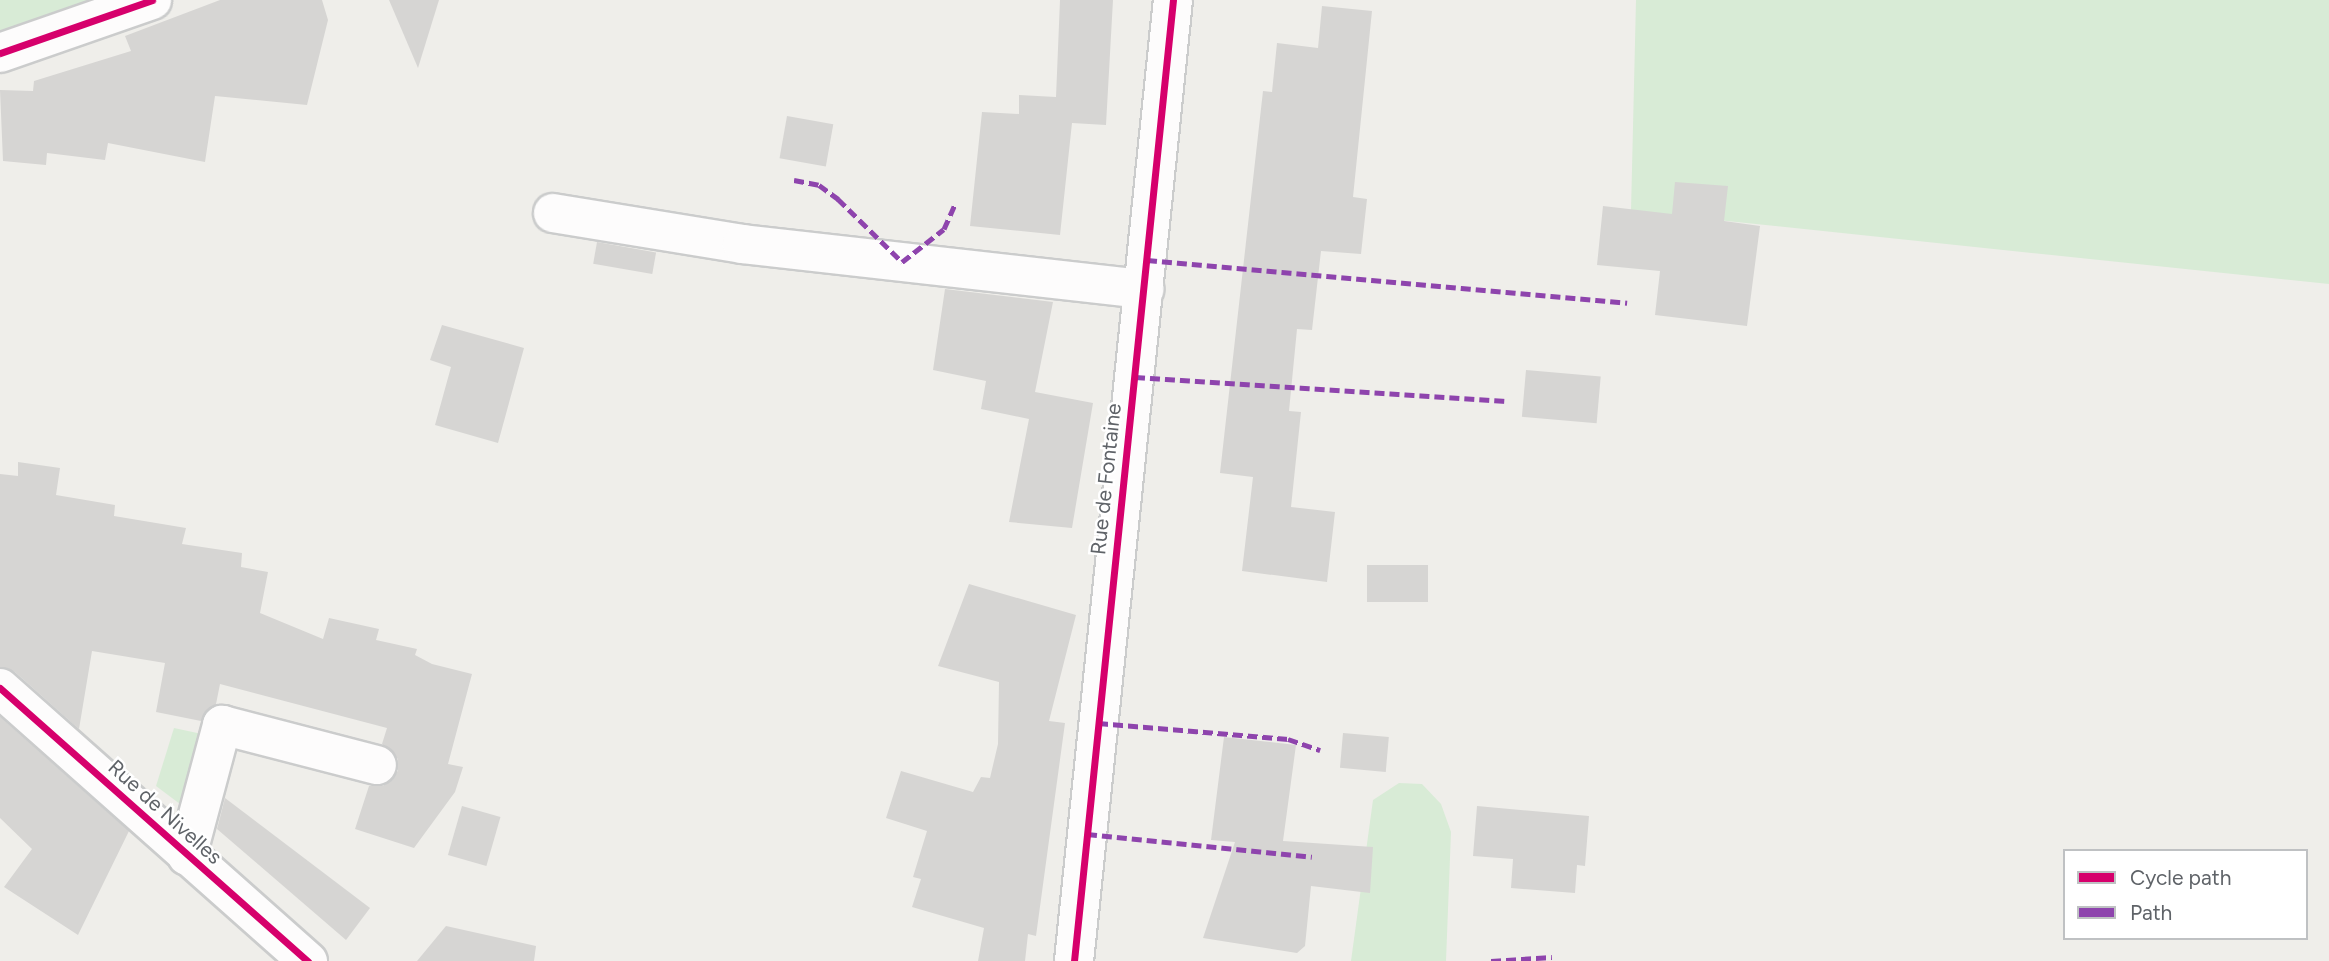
<!DOCTYPE html>
<style>
body{margin:0}
#map{position:relative;width:2329px;height:961px;overflow:hidden;background:#efeeea;font-family:Figtree,sans-serif}
div>[style]{position:absolute}
.green>*{inset:0;background:#d8ebd6}
.building>*{inset:0;background:#d6d5d3;transform-origin:0 0}
.roads{filter:drop-shadow(2px 0 #cbcccc) drop-shadow(-2px 0 #cbcccc) drop-shadow(0 2px #cbcccc) drop-shadow(0 -2px #cbcccc)}
.minor>*{height:38px;margin:-19px;padding:0 19px;transform-origin:19px;border-radius:19px;background:#fdfcfc}
.quiet>*{height:5px;margin-top:-2.5px;transform-origin:0;background:repeating-linear-gradient(90deg,#8e44ad 0 10px,transparent 0 15px)}
.cycleway>*{height:7px;margin:-3.5px;padding:0 3.5px;transform-origin:3.5px;border-radius:3.5px;background:#d6006c}
span{translate:-50% -50%;white-space:nowrap;text-align:center;line-height:1.15;-webkit-text-stroke:5px #fff;paint-order:stroke}
.street-label{font-size:21px;color:#5f6368}
.legend{position:absolute;left:2063px;top:849px;width:245px;height:91px;box-sizing:border-box;background:#fff;border:2px solid #bfc1c3;margin:0;padding:9px 12px;list-style:none;font-size:21px;color:#5f6368}
.legend li{display:flex;align-items:center;gap:14px;height:35px}
.legend b{width:35px;border:2px solid #bfc1c3}
</style>
<div id="map">
<div class="green">
<i style="clip-path:polygon(0 0,152px 0,0 53px)"></i>
<i style="clip-path:polygon(1636px 0,2329px 0,2329px 284px,1631px 211px)"></i>
<i style="clip-path:polygon(174px 728px,202px 734px,188px 810px,156px 786px)"></i>
<i style="clip-path:polygon(1399px 783px,1422px 784px,1441px 804px,1451px 832px,1446px 961px,1351px 961px,1373px 800px)"></i>
</div>
<div class="building">
<i style="clip-path:polygon(220px 0,322px 0,328px 20px,307px 105px,215px 96px,205px 162px,108px 143px,105px 160px,47px 153px,46px 165px,3px 161px,0 90px,33px 91px,34px 81px,131px 51px,125px 36px)"></i>
<i style="clip-path:polygon(389px 0,439px 0,418px 68px)"></i>
<i style="clip-path:polygon(1060px 0,1113px 0,1106px 125px,1072px 123px,1060px 235px,970px 226px,982px 112px,1019px 114px,1019px 95px,1056px 97px)"></i>
<i style="clip-path:polygon(1322px 6px,1372px 11px,1353px 197px,1367px 199px,1361px 254px,1321px 251px,1312px 330px,1297px 329px,1289px 411px,1301px 412px,1291px 507px,1335px 512px,1327px 582px,1242px 571px,1253px 477px,1220px 473px,1263px 91px,1272px 92px,1277px 43px,1318px 48px)"></i>
<i style="left:787px;top:116px;width:47px;height:43px;rotate:10deg"></i>
<i style="clip-path:polygon(1675px 182px,1728px 186px,1724px 221px,1760px 226px,1747px 326px,1655px 315px,1660px 271px,1597px 265px,1603px 206px,1672px 214px)"></i>
<i style="left:597px;top:242px;width:60px;height:22px;rotate:10deg"></i>
<i style="clip-path:polygon(945px 289px,1053px 302px,1035px 392px,1093px 403px,1072px 528px,1009px 522px,1029px 419px,981px 409px,986px 381px,933px 370px)"></i>
<i style="clip-path:polygon(442px 325px,524px 348px,498px 443px,435px 425px,451px 367px,430px 360px)"></i>
<i style="left:1526px;top:370px;width:75px;height:47px;rotate:5deg"></i>
<i style="clip-path:polygon(18px 462px,60px 468px,56px 495px,115px 505px,114px 516px,186px 528px,182px 544px,242px 553px,241px 567px,268px 572px,260px 613px,323px 639px,329px 618px,379px 629px,376px 640px,417px 649px,415px 655px,432px 664px,472px 674px,448px 764px,463px 767px,455px 792px,414px 848px,355px 829px,369px 786px,383px 786px,398px 771px,398px 759px,382px 744px,387px 728px,220px 684px,216px 704px,201px 721px,156px 712px,165px 663px,92px 651px,79px 729px,15px 672px,0 667px,0 474px,18px 476px)"></i>
<i style="left:1428px;top:565px;width:37px;height:61px;rotate:90deg"></i>
<i style="clip-path:polygon(969px 584px,1076px 615px,1049px 721px,1065px 723px,1036px 936px,1028px 934px,1025px 961px,978px 961px,984px 928px,912px 907px,921px 879px,913px 877px,927px 831px,886px 818px,901px 771px,973px 792px,981px 777px,990px 778px,998px 744px,999px 682px,938px 666px)"></i>
<i style="clip-path:polygon(0 717px,129px 831px,78px 935px,4px 887px,32px 849px,0 818px)"></i>
<i style="left:1343px;top:733px;width:46px;height:35px;rotate:5deg"></i>
<i style="clip-path:polygon(1224px 737px,1296px 745px,1283px 841px,1373px 847px,1370px 893px,1311px 886px,1305px 946px,1297px 953px,1203px 938px,1235px 842px,1211px 840px)"></i>
<i style="clip-path:polygon(225px 798px,370px 908px,346px 940px,217px 829px)"></i>
<i style="left:462px;top:806px;width:40px;height:51px;rotate:16deg"></i>
<i style="clip-path:polygon(1477px 806px,1589px 816px,1585px 866px,1577px 865px,1575px 893px,1511px 888px,1513px 859px,1473px 856px)"></i>
<i style="clip-path:polygon(446px 926px,536px 946px,534px 961px,417px 961px)"></i>
</div>
<div class="roads">
<div class="minor">
<i style="left:0;top:53px;width:161px;rotate:-19.2deg"></i>
<i style="left:553px;top:213px;width:192px;rotate:9.3deg"></i>
<i style="left:742px;top:244px;width:405px;rotate:6.4deg"></i>
<i style="left:0;top:688px;width:412px;rotate:41.6deg"></i>
<i style="left:187px;top:856px;width:136px;rotate:-75deg"></i>
<i style="left:222px;top:725px;width:160px;rotate:14.5deg"></i>
<i style="left:1074px;top:961px;width:966px;rotate:-84.12deg"></i>
</div>
</div>
<div class="quiet">
<i style="left:794px;top:180px;width:25px;rotate:11deg"></i>
<i style="left:819px;top:185px;width:24px;rotate:36deg"></i>
<i style="left:838px;top:199px;width:90px;rotate:44.5deg"></i>
<i style="left:902px;top:262px;width:53px;rotate:-38.2deg"></i>
<i style="left:944px;top:229px;width:27px;rotate:-66deg"></i>
<i style="left:1147px;top:260px;width:482px;rotate:5.1deg"></i>
<i style="left:1135px;top:377px;width:372px;rotate:3.7deg"></i>
<i style="left:1098px;top:723px;width:191px;rotate:4.8deg"></i>
<i style="left:1288px;top:739px;width:34px;rotate:19deg"></i>
<i style="left:1087px;top:834px;width:226px;rotate:5.8deg"></i>
<i style="left:1491px;top:961px;width:61px;rotate:-3.8deg"></i>
</div>
<div class="cycleway">
<i style="left:0;top:53px;width:161px;rotate:-19.2deg"></i>
<i style="left:0;top:688px;width:412px;rotate:41.6deg"></i>
<i style="left:1074px;top:961px;width:966px;rotate:-84.12deg"></i>
</div>
<div class="street-label">
<span style="left:1106px;top:479px;rotate:-84deg">Rue de Fontaine</span>
<span style="left:165px;top:812px;rotate:42deg">Rue de Nivelles</span>
</div>
<ul class="legend">
<li><b style="height:9px;background:#d6006c"></b>Cycle path</li>
<li><b style="height:9px;background:#8e44ad"></b>Path</li>
</ul>
</div>
